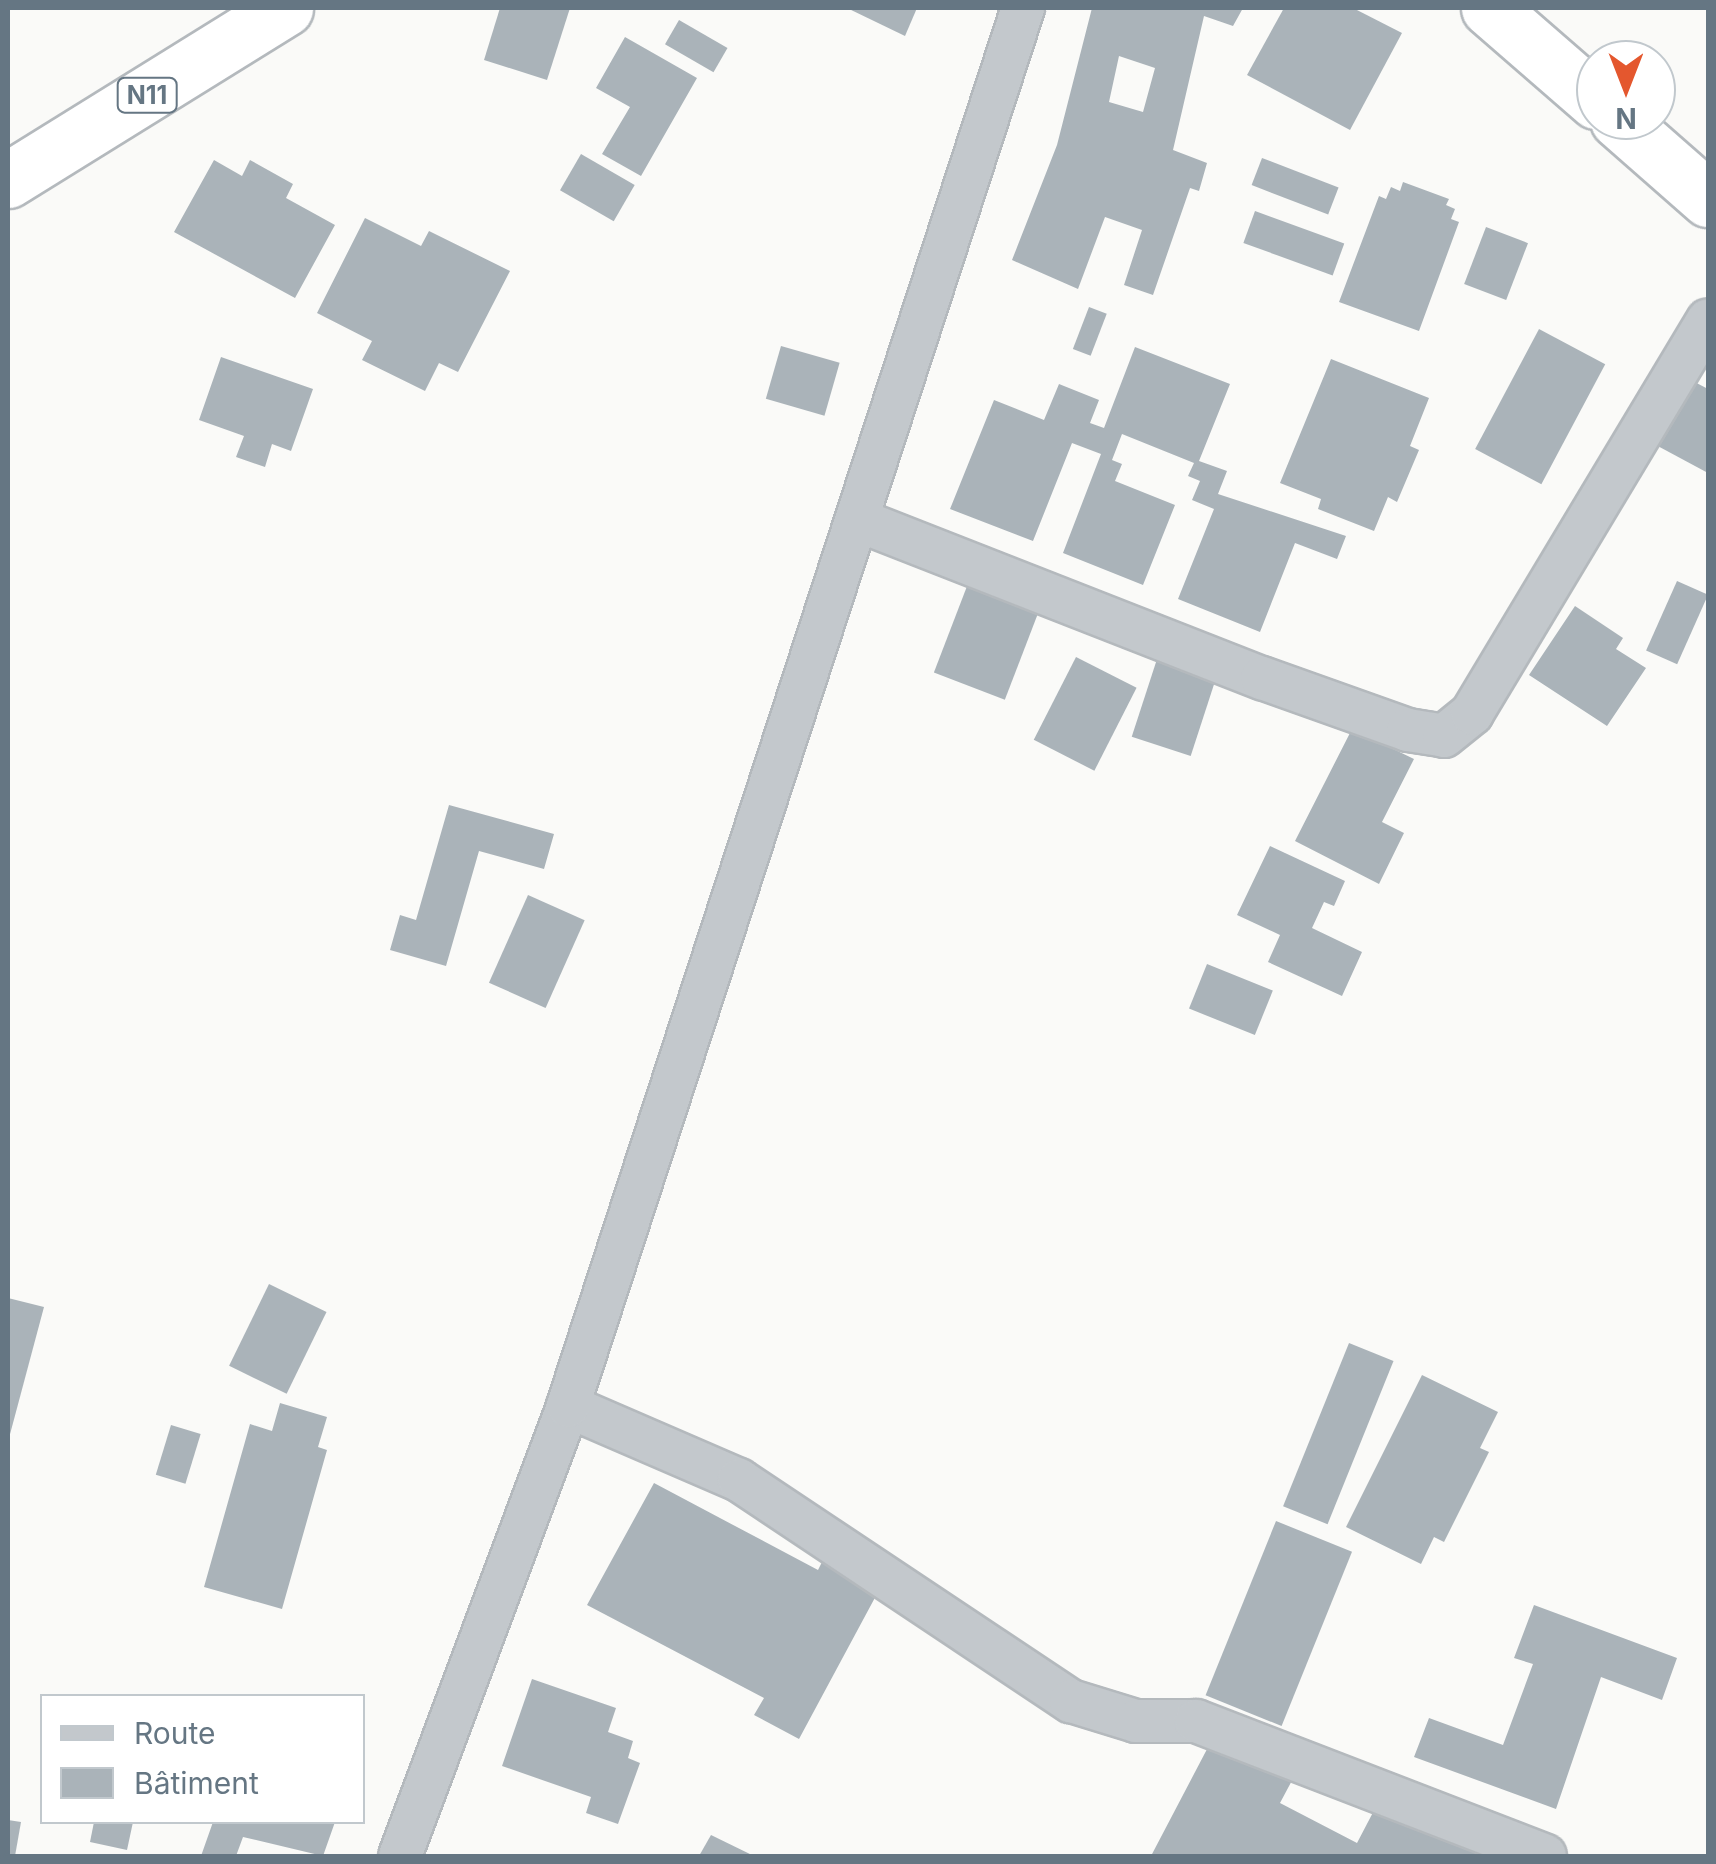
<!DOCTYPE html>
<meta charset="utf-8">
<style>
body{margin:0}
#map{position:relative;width:1716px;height:1864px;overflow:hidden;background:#fafaf8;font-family:Inter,sans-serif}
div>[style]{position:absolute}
.building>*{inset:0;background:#aab3b9;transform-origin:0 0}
.roads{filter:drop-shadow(2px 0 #b4b9bd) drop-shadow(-2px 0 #b4b9bd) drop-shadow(0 2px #b4b9bd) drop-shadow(0 -2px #b4b9bd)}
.minor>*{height:42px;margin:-21px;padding:0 21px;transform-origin:21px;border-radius:21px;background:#c3c8cc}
.highway>*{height:55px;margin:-27.5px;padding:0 27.5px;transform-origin:27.5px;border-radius:27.5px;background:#fff}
span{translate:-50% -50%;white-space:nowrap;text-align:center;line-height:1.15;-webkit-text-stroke:10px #fff;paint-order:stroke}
.shield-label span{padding:2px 8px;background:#fff;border:2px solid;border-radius:8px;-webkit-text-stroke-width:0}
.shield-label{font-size:25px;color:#657683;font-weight:700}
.frame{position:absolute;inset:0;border:10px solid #657683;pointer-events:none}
.legend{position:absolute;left:40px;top:1694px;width:325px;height:130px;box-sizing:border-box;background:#fff;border:2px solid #c1c8cd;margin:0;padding:12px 18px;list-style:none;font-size:30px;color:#657683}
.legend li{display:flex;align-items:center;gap:20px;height:50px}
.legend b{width:50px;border:2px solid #c1c8cd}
.north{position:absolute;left:1576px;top:40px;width:100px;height:100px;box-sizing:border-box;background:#fff;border:2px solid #c1c8cd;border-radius:50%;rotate:180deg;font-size:28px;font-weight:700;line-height:40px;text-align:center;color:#657683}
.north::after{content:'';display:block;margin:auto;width:35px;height:45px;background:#e4572e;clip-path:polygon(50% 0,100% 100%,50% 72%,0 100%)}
</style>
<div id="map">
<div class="building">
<i style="clip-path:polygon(500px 8px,570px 8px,547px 80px,484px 60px)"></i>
<i style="clip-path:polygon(847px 8px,917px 8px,905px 36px)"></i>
<i style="clip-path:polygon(evenodd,1092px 8px,1243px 8px,1233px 26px,1204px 16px,1173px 150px,1207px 163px,1199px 191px,1190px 188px,1153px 295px,1124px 285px,1142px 230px,1105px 217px,1078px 289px,1012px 260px,1057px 145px,1092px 8px,1119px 56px,1155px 68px,1143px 112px,1109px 102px,1119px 56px)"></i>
<i style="clip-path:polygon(1284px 8px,1353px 8px,1402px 33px,1350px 130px,1247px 75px)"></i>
<i style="left:679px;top:20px;width:56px;height:28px;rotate:30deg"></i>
<i style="clip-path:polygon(625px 37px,697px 78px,641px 176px,602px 154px,630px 107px,596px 88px)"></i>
<i style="left:581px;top:154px;width:62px;height:42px;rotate:30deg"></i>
<i style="left:1262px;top:158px;width:82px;height:29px;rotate:21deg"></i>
<i style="clip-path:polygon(214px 160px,242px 176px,250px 160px,293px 184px,286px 198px,335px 225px,295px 298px,174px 232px)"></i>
<i style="clip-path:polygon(1403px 182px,1449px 199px,1446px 205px,1455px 209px,1451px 219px,1459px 222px,1419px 331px,1339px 302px,1379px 196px,1386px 199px,1391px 187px,1400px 191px)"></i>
<i style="left:1255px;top:211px;width:95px;height:34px;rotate:20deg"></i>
<i style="clip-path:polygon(365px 218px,421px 246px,429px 231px,510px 271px,458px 372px,439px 363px,425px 391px,362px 360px,372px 341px,317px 313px)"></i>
<i style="left:1486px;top:227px;width:45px;height:61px;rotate:21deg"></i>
<i style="left:1089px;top:307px;width:19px;height:45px;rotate:21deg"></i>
<i style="left:1539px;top:329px;width:75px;height:136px;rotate:28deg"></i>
<i style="left:781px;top:346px;width:61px;height:55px;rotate:16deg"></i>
<i style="clip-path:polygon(1135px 347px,1230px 384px,1199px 461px,1227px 471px,1218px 494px,1346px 536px,1337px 559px,1295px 543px,1260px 632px,1178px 599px,1214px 509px,1192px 500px,1200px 481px,1188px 476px,1194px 463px,1122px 434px,1112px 460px,1122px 464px,1115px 481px,1175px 505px,1143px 585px,1063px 553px,1101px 454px,1072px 443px,1033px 541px,950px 509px,994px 400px,1044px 420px,1059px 384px,1099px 400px,1090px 423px,1104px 428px)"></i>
<i style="clip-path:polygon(221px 357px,313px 389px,291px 451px,272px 444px,265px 467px,236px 457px,244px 436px,199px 420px)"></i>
<i style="clip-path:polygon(1331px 359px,1429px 398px,1410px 446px,1419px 450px,1397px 502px,1388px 497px,1374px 531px,1318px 509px,1321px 499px,1280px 483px)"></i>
<i style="clip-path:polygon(1689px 379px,1708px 389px,1708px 473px,1654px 444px)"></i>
<i style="left:969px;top:581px;width:76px;height:98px;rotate:21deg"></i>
<i style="left:1677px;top:581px;width:34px;height:76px;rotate:24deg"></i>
<i style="clip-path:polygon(1575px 606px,1623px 638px,1616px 649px,1646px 668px,1607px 726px,1529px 675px)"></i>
<i style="left:1158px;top:656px;width:62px;height:85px;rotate:18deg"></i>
<i style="left:1076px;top:657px;width:68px;height:93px;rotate:27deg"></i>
<i style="clip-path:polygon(1352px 729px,1414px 759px,1382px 822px,1404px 833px,1379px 884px,1295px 841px)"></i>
<i style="clip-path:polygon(449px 805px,554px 834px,544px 869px,479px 851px,446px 966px,390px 950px,400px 915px,416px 920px)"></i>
<i style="clip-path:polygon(1270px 846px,1345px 881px,1334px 906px,1324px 902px,1312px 928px,1362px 952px,1342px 996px,1268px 962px,1280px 935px,1237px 915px)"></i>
<i style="left:528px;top:895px;width:62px;height:96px;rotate:24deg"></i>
<i style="left:1207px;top:964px;width:71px;height:48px;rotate:22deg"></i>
<i style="left:269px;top:1284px;width:64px;height:91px;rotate:26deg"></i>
<i style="clip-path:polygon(8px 1298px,44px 1307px,9px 1438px,8px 1438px)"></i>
<i style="left:1349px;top:1343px;width:48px;height:176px;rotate:22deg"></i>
<i style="clip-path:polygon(1422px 1375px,1498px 1412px,1480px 1448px,1489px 1452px,1444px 1542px,1434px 1537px,1421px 1564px,1346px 1527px)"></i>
<i style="clip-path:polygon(280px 1403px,327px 1417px,318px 1447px,327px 1450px,282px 1609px,204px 1587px,250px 1424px,272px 1431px)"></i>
<i style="left:171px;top:1425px;width:31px;height:52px;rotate:17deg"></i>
<i style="clip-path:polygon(654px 1483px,818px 1570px,822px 1562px,878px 1592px,799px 1739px,754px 1715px,764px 1698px,587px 1605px)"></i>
<i style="left:1276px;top:1521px;width:82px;height:188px;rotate:22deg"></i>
<i style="clip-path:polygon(1534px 1605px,1677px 1658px,1662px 1700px,1601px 1677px,1556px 1809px,1414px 1757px,1429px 1718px,1503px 1745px,1533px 1664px,1514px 1658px)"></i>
<i style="clip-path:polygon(532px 1679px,616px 1708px,608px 1732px,633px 1741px,628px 1758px,640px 1763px,618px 1824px,586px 1813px,591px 1797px,502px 1766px)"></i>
<i style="clip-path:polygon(1216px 1732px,1296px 1773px,1280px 1803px,1357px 1843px,1380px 1799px,1480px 1850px,1476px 1856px,1151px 1856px)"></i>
<i style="clip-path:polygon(8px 1820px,21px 1822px,15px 1856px,8px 1856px)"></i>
<i style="clip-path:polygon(94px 1822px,133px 1822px,127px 1850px,90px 1842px)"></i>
<i style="clip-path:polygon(213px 1822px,335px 1822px,323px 1856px,243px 1837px,236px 1856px,201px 1856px)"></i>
<i style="clip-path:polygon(711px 1835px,754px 1856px,699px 1856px)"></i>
</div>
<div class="roads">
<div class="minor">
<i style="left:858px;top:520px;width:434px;rotate:21.4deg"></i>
<i style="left:1262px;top:678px;width:155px;rotate:19.6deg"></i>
<i style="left:1408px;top:730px;width:36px;rotate:9deg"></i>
<i style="left:1444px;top:736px;width:36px;rotate:-39deg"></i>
<i style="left:1472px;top:713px;width:458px;rotate:-59deg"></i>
<i style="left:568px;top:1406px;width:186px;rotate:23.4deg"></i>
<i style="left:739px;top:1480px;width:399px;rotate:33.7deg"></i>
<i style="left:1071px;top:1701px;width:68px;rotate:17.1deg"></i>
<i style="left:1136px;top:1721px;width:60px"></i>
<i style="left:1196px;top:1721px;width:374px;rotate:21.1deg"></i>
<i style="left:400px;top:1856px;width:480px;rotate:-69.5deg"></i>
<i style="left:568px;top:1406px;width:1470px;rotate:-71.97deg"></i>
</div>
<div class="highway">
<i style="left:1489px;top:8px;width:142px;rotate:41deg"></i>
<i style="left:1618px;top:120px;width:120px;rotate:41.3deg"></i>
<i style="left:8px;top:180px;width:326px;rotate:-31.8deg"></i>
</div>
</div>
<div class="shield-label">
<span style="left:147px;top:95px">N11</span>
</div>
<div class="frame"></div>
<ul class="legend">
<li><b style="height:12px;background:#c3c8cc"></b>Route</li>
<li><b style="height:28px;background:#aab3b9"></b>Bâtiment</li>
</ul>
<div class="north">N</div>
</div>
